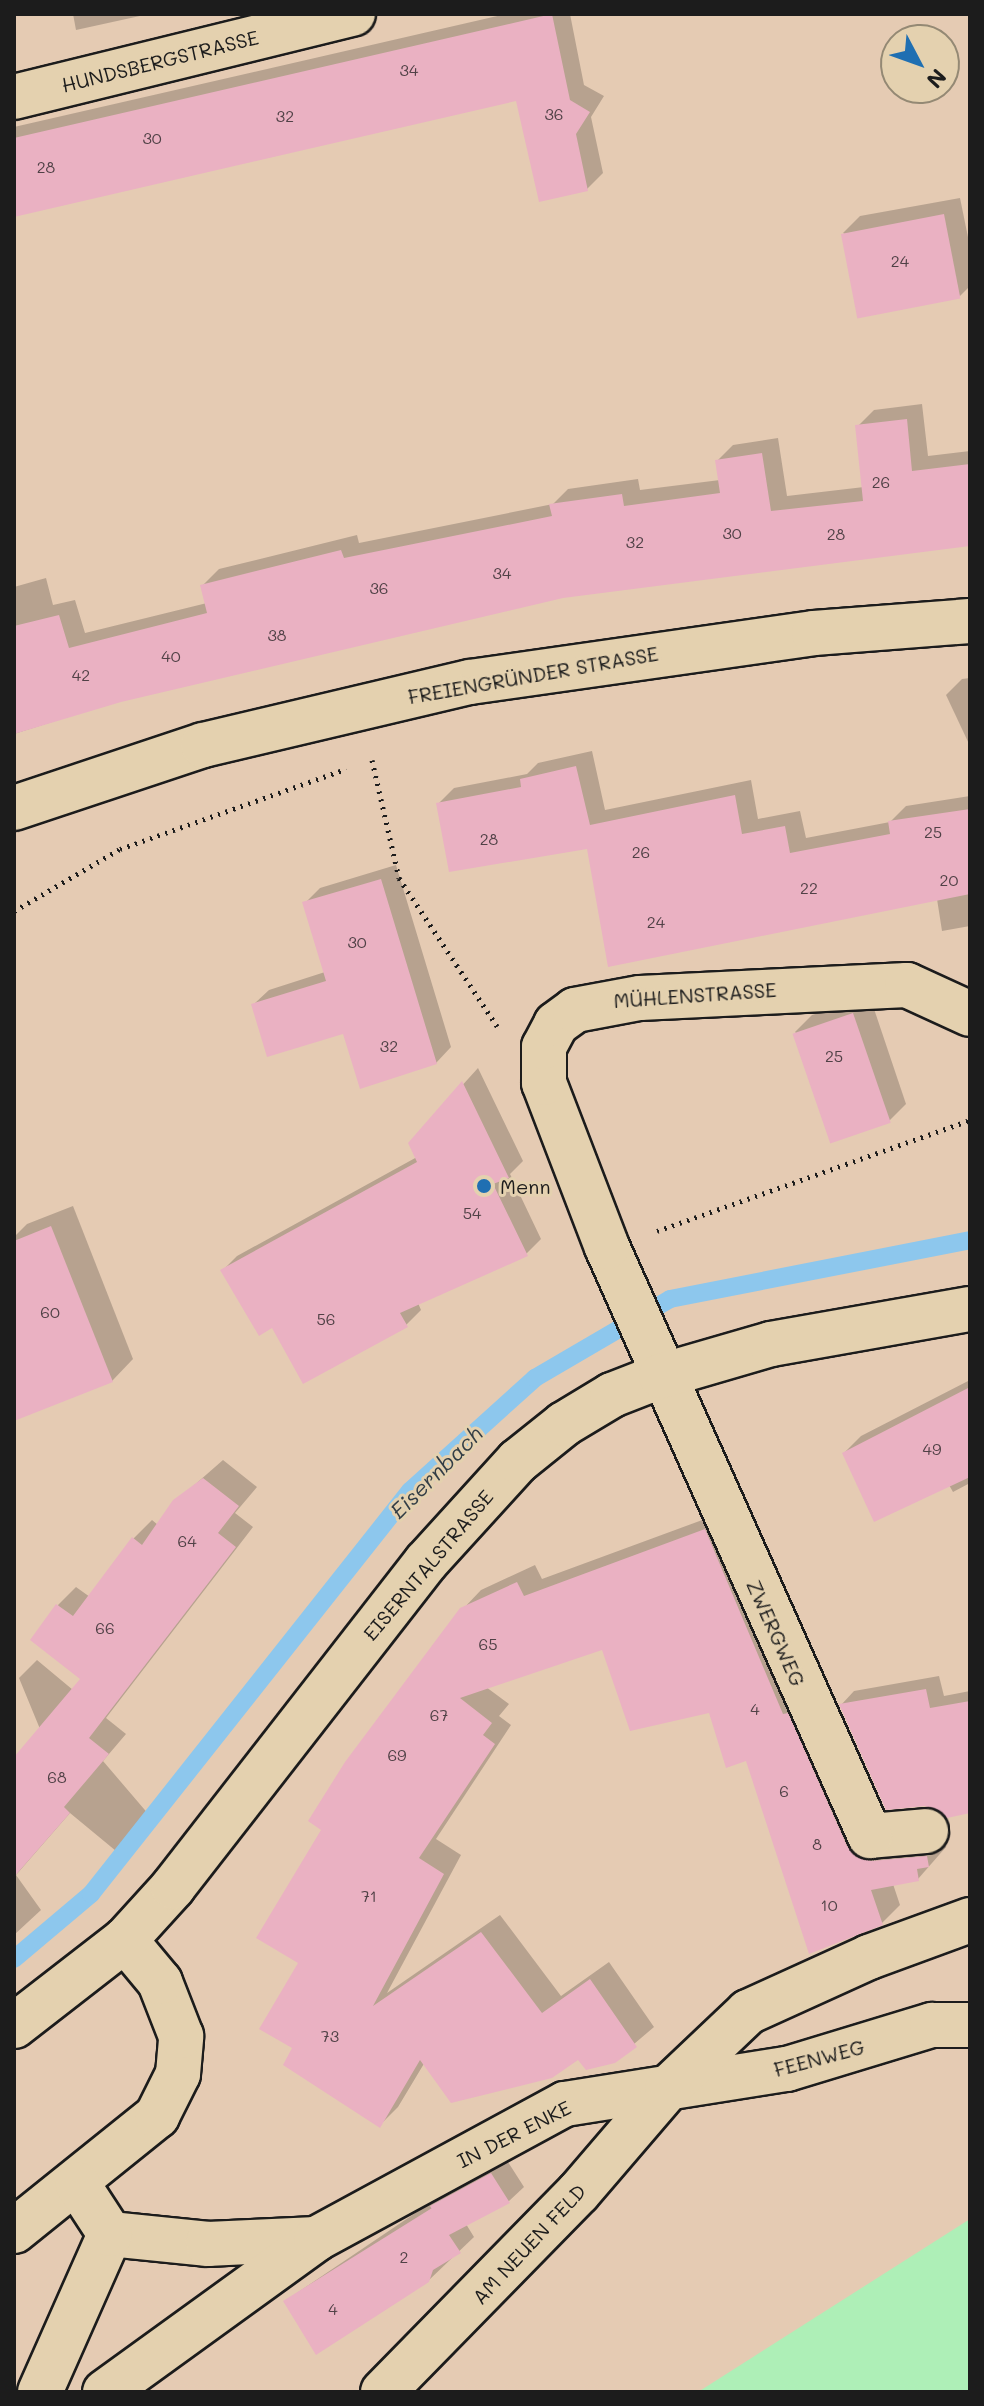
<!DOCTYPE html>
<meta charset="utf-8">
<style>
body{margin:0}
#map{position:relative;width:984px;height:2406px;overflow:hidden;background:#e5cbb3;font-family:Mali,sans-serif}
div>[style]{position:absolute}
.green>*{inset:0;background:#aeefb7}
.shadow>*{inset:0;background:#0003}
.stream>*{height:18px;margin:-9px;padding:0 9px;transform-origin:9px;border-radius:9px;background:#8dc7ed}
.building>*{inset:0;background:#eab1c2;transform-origin:0 0}
.path>*{height:5px;margin-top:-2.5px;transform-origin:0;background:repeating-linear-gradient(90deg,#1c1c1c 0 2px,transparent 0 8px)}
.roads{filter:drop-shadow(2px 0 #1c1c1c) drop-shadow(-2px 0 #1c1c1c) drop-shadow(0 2px #1c1c1c) drop-shadow(0 -2px #1c1c1c)}
.street>*{height:44px;margin:-22px;padding:0 22px;transform-origin:22px;border-radius:22px;background:#e4d1af}
.secondary>*{height:44px;margin:-22px;padding:0 22px;transform-origin:22px;border-radius:22px;background:#e4d1af}
.dots>*{width:22px;height:22px;translate:-50% -50%;box-sizing:border-box;border:4px solid #e4d1af;border-radius:50%}
span{translate:-50% -50%;white-space:nowrap;text-align:center;line-height:1.15;-webkit-text-stroke:6px #e4d1af;paint-order:stroke}
.number-label{font-size:16px;color:#504146}
.number-label span{-webkit-text-stroke-width:0}
.street-label{font-size:20px;color:#1c1c1c}
.poi-label{font-size:20px;color:#1c1c1c}
.left{translate:0 -50%;text-align:left}
.water-label{font-size:22px;color:#333e46;font-style:italic}
.frame{position:absolute;inset:0;border:16px solid #1c1c1c;pointer-events:none}
.north{position:absolute;left:880px;top:24px;width:80px;height:80px;box-sizing:border-box;background:#e4d1af;border:2px solid #948974;border-radius:50%;rotate:131deg;font-size:22px;font-weight:700;line-height:32px;text-align:center;color:#1c1c1c}
.north::after{content:'';display:block;margin:auto;width:28px;height:36px;background:#1f6fb2;clip-path:polygon(50% 0,100% 100%,50% 72%,0 100%)}
</style>
<div id="map">
<div class="green">
<i style="clip-path:polygon(970px 2219px,970px 2392px,698px 2392px)"></i>
</div>
<div class="shadow">
<i style="clip-path:polygon(73px 14px,149px 14px,76px 30px)"></i>
<i style="clip-path:polygon(506px 14px,570px 14px,584px 85px,604px 96px,591px 117px,603px 173px,587px 189px,518px 98px,14px 215px,14px 127px)"></i>
<i style="clip-path:polygon(960px 198px,970px 247px,970px 286px,959px 297px,843px 233px,860px 216px)"></i>
<i style="clip-path:polygon(922px 404px,928px 456px,970px 451px,970px 544px,563px 596px,121px 700px,14px 734px,14px 587px,46px 578px,53px 605px,75px 600px,85px 633px,207px 603px,203px 585px,219px 569px,357px 535px,359px 543px,553px 504px,568px 489px,638px 479px,640px 490px,720px 480px,717px 461px,733px 445px,778px 438px,787px 496px,864px 487px,858px 426px,874px 410px)"></i>
<i style="clip-path:polygon(970px 678px,970px 746px,946px 695px,962px 679px)"></i>
<i style="clip-path:polygon(592px 751px,605px 810px,751px 780px,758px 819px,800px 811px,806px 838px,890px 822px,906px 806px,970px 796px,970px 926px,942px 931px,937px 899px,589px 847px,438px 804px,454px 788px,527px 774px,538px 763px)"></i>
<i style="clip-path:polygon(396px 865px,451px 1047px,436px 1063px,253px 1005px,269px 990px,325px 972px,305px 903px,320px 888px)"></i>
<i style="clip-path:polygon(870px 997px,906px 1104px,889px 1121px,795px 1032px,812px 1015px)"></i>
<i style="clip-path:polygon(478px 1068px,523px 1161px,510px 1174px,541px 1239px,526px 1254px,418px 1303px,421px 1310px,406px 1325px,273px 1326px,222px 1271px,237px 1256px,417px 1157px,410px 1143px)"></i>
<i style="clip-path:polygon(73px 1206px,133px 1359px,112px 1381px,14px 1419px,14px 1237px,27px 1224px)"></i>
<i style="clip-path:polygon(970px 1380px,970px 1483px,953px 1492px,949px 1485px,844px 1453px,861px 1436px)"></i>
<i style="clip-path:polygon(223px 1460px,257px 1487px,235px 1513px,253px 1527px,106px 1718px,126px 1734px,103px 1761px,150px 1816px,116px 1851px,70px 1813px,16px 1875px,41px 1910px,14px 1935px,14px 1760px,40px 1729px,19px 1678px,37px 1660px,73px 1690px,83px 1679px,58px 1605px,76px 1587px,90px 1597px,133px 1539px,152px 1520px,158px 1525px,175px 1502px)"></i>
<i style="clip-path:polygon(724px 1512px,865px 1829px,944px 1839px,946px 1847px,918px 1879px,893px 1884px,900px 1905px,882px 1923px,711px 1711px,604px 1647px,486px 1687px,509px 1704px,499px 1716px,511px 1725px,436px 1839px,461px 1855px,387px 1993px,500px 1915px,561px 1996px,609px 1962px,654px 2027px,614px 2061px,579px 2057px,425px 2062px,398px 2107px,380px 2125px,295px 2048px,301px 1962px,462px 1610px,481px 1590px,535px 1565px,542px 1579px)"></i>
<i style="clip-path:polygon(939px 1676px,944px 1696px,970px 1691px,970px 1811px,841px 1705px,854px 1691px)"></i>
<i style="clip-path:polygon(506px 2159px,524px 2187px,509px 2201px,466px 2224px,474px 2237px,428px 2281px,285px 2301px,448px 2191px)"></i>
</div>
<div class="stream">
<i style="left:14px;top:1959px;width:101px;rotate:-40.2deg"></i>
<i style="left:91px;top:1894px;width:514px;rotate:-51.64deg"></i>
<i style="left:410px;top:1491px;width:169px;rotate:-42.1deg"></i>
<i style="left:535px;top:1378px;width:156px;rotate:-30.3deg"></i>
<i style="left:670px;top:1299px;width:306px;rotate:-11.1deg"></i>
</div>
<div class="building">
<i style="clip-path:polygon(552px 14px,570px 100px,590px 112px,576px 134px,588px 191px,539px 202px,516px 101px,14px 217px,14px 138px)"></i>
<i style="left:944px;top:214px;width:86px;height:105px;rotate:79deg"></i>
<i style="clip-path:polygon(907px 419px,912px 471px,970px 464px,970px 546px,563px 598px,121px 702px,14px 734px,14px 626px,59px 615px,69px 648px,207px 613px,200px 585px,341px 550px,344px 558px,552px 516px,549px 504px,622px 494px,624px 506px,720px 493px,715px 460px,762px 453px,771px 511px,863px 501px,855px 425px)"></i>
<i style="clip-path:polygon(576px 766px,590px 825px,735px 795px,742px 834px,785px 826px,790px 853px,890px 834px,888px 821px,970px 809px,970px 894px,608px 967px,587px 849px,449px 872px,436px 803px,521px 787px,520px 779px)"></i>
<i style="clip-path:polygon(381px 879px,437px 1064px,360px 1089px,343px 1034px,267px 1057px,251px 1004px,326px 981px,302px 902px)"></i>
<i style="left:853px;top:1013px;width:116px;height:64px;rotate:71deg"></i>
<i style="clip-path:polygon(462px 1081px,509px 1178px,493px 1184px,528px 1256px,400px 1313px,408px 1327px,303px 1384px,272px 1328px,259px 1336px,220px 1270px,417px 1162px,408px 1143px)"></i>
<i style="clip-path:polygon(51px 1226px,113px 1382px,14px 1421px,14px 1241px)"></i>
<i style="clip-path:polygon(970px 1387px,970px 1477px,874px 1522px,842px 1453px)"></i>
<i style="clip-path:polygon(203px 1478px,239px 1506px,218px 1533px,236px 1547px,89px 1738px,109px 1754px,64px 1807px,70px 1813px,14px 1877px,14px 1757px,80px 1679px,30px 1640px,56px 1604px,73px 1616px,132px 1537px,142px 1545px,173px 1500px)"></i>
<i style="clip-path:polygon(705px 1529px,783px 1714px,788px 1713px,847px 1846px,857px 1857px,871px 1861px,927px 1856px,929px 1867px,917px 1869px,919px 1881px,871px 1890px,883px 1925px,809px 1954px,746px 1761px,726px 1768px,709px 1713px,630px 1731px,602px 1650px,460px 1698px,492px 1723px,483px 1735px,495px 1744px,419px 1858px,444px 1874px,373px 2006px,481px 1932px,542px 2013px,590px 1979px,637px 2047px,615px 2063px,586px 2070px,578px 2060px,552px 2078px,451px 2103px,420px 2060px,380px 2128px,283px 2065px,292px 2048px,259px 2029px,298px 1963px,256px 1938px,321px 1830px,308px 1821px,345px 1762px,460px 1608px,517px 1582px,524px 1596px)"></i>
<i style="clip-path:polygon(926px 1689px,930px 1708px,970px 1701px,970px 1813px,947px 1818px,925px 1806px,886px 1810px,839px 1704px)"></i>
<i style="clip-path:polygon(491px 2173px,510px 2203px,449px 2235px,461px 2253px,433px 2270px,429px 2282px,316px 2355px,283px 2301px,432px 2208px,437px 2217px,430px 2206px)"></i>
</div>
<div class="path">
<i style="left:372px;top:760px;width:121px;rotate:77.1deg"></i>
<i style="left:399px;top:878px;width:178px;rotate:56.5deg"></i>
<i style="left:14px;top:911px;width:123px;rotate:-30.3deg"></i>
<i style="left:120px;top:849px;width:240px;rotate:-19.5deg"></i>
<i style="left:657px;top:1231px;width:332px;rotate:-19.5deg"></i>
</div>
<div class="roads">
<div class="street">
<i style="left:14px;top:97px;width:349px;rotate:-13.8deg"></i>
<i style="left:926px;top:1831px;width:56px;rotate:174.9deg"></i>
<i style="left:870px;top:1836px;width:645px;rotate:-114.06deg"></i>
<i style="left:607px;top:1247px;width:176px;rotate:-111deg"></i>
<i style="left:544px;top:1083px;width:36px;rotate:-90deg"></i>
<i style="left:544px;top:1047px;width:26px;rotate:-62deg"></i>
<i style="left:556px;top:1024px;width:24px;rotate:-36deg"></i>
<i style="left:575px;top:1010px;width:66px;rotate:-10.5deg"></i>
<i style="left:640px;top:998px;width:267px;rotate:-2.8deg"></i>
<i style="left:907px;top:985px;width:69px;rotate:24.7deg"></i>
<i style="left:14px;top:2231px;width:184px;rotate:-38.8deg"></i>
<i style="left:157px;top:2116px;width:47px;rotate:-63.4deg"></i>
<i style="left:178px;top:2074px;width:38px;rotate:-85deg"></i>
<i style="left:181px;top:2036px;width:58px;rotate:-111.3deg"></i>
<i style="left:160px;top:1982px;width:55px;rotate:-129.8deg"></i>
<i style="left:110px;top:2234px;width:99px;rotate:5.8deg"></i>
<i style="left:208px;top:2244px;width:108px;rotate:-2.7deg"></i>
<i style="left:40px;top:2392px;width:173px;rotate:-66.1deg"></i>
<i style="left:110px;top:2234px;width:59px;rotate:-123.1deg"></i>
<i style="left:105px;top:2392px;width:261px;rotate:-35.9deg"></i>
<i style="left:316px;top:2239px;width:283px;rotate:-28.5deg"></i>
<i style="left:565px;top:2104px;width:225px;rotate:-9deg"></i>
<i style="left:787px;top:2069px;width:152px;rotate:-16.9deg"></i>
<i style="left:932px;top:2025px;width:38px"></i>
<i style="left:383px;top:2392px;width:279px;rotate:-45.6deg"></i>
<i style="left:578px;top:2193px;width:137px;rotate:-49.4deg"></i>
<i style="left:667px;top:2089px;width:112px;rotate:-43.5deg"></i>
<i style="left:748px;top:2012px;width:133px;rotate:-24.4deg"></i>
<i style="left:869px;top:1957px;width:108px;rotate:-20.1deg"></i>
</div>
<div class="secondary">
<i style="left:14px;top:808px;width:199px;rotate:-18.4deg"></i>
<i style="left:203px;top:745px;width:274px;rotate:-13.3deg"></i>
<i style="left:470px;top:682px;width:347px;rotate:-8.1deg"></i>
<i style="left:814px;top:633px;width:156px;rotate:-4.4deg"></i>
<i style="left:14px;top:2026px;width:140px;rotate:-37.8deg"></i>
<i style="left:125px;top:1940px;width:72px;rotate:-47.8deg"></i>
<i style="left:173px;top:1887px;width:412px;rotate:-52.1deg"></i>
<i style="left:426px;top:1562px;width:137px;rotate:-47.7deg"></i>
<i style="left:518px;top:1461px;width:59px;rotate:-38.8deg"></i>
<i style="left:564px;top:1424px;width:56px;rotate:-31.1deg"></i>
<i style="left:612px;top:1395px;width:53px;rotate:-21.2deg"></i>
<i style="left:661px;top:1376px;width:115px;rotate:-16.2deg"></i>
<i style="left:771px;top:1344px;width:202px;rotate:-10deg"></i>
</div>
</div>
<div class="dots">
<i style="left:484px;top:1186px;background:#1f6fb2"></i>
</div>
<div class="number-label">
<span style="left:409px;top:70px">34</span>
<span style="left:554px;top:114px">36</span>
<span style="left:285px;top:116px">32</span>
<span style="left:152px;top:138px">30</span>
<span style="left:46px;top:167px">28</span>
<span style="left:900px;top:261px">24</span>
<span style="left:881px;top:482px">26</span>
<span style="left:732px;top:533px">30</span>
<span style="left:836px;top:534px">28</span>
<span style="left:635px;top:542px">32</span>
<span style="left:502px;top:573px">34</span>
<span style="left:379px;top:588px">36</span>
<span style="left:277px;top:635px">38</span>
<span style="left:171px;top:656px">40</span>
<span style="left:81px;top:675px">42</span>
<span style="left:933px;top:832px">25</span>
<span style="left:489px;top:839px">28</span>
<span style="left:641px;top:852px">26</span>
<span style="left:949px;top:880px">20</span>
<span style="left:809px;top:888px">22</span>
<span style="left:656px;top:922px">24</span>
<span style="left:357px;top:942px">30</span>
<span style="left:389px;top:1046px">32</span>
<span style="left:834px;top:1056px">25</span>
<span style="left:472px;top:1213px">54</span>
<span style="left:50px;top:1312px">60</span>
<span style="left:326px;top:1319px">56</span>
<span style="left:932px;top:1449px">49</span>
<span style="left:187px;top:1541px">64</span>
<span style="left:105px;top:1628px">66</span>
<span style="left:488px;top:1644px">65</span>
<span style="left:755px;top:1709px">4</span>
<span style="left:439px;top:1715px">67</span>
<span style="left:397px;top:1755px">69</span>
<span style="left:57px;top:1777px">68</span>
<span style="left:784px;top:1791px">6</span>
<span style="left:817px;top:1844px">8</span>
<span style="left:369px;top:1896px">71</span>
<span style="left:829px;top:1905px">10</span>
<span style="left:330px;top:2036px">73</span>
<span style="left:404px;top:2257px">2</span>
<span style="left:333px;top:2309px">4</span>
</div>
<div class="street-label">
<span style="left:160px;top:61px;rotate:-14deg">HUNDSBERGSTRASSE</span>
<span style="left:533px;top:675px;rotate:-10deg">FREIENGRÜNDER STRASSE</span>
<span style="left:695px;top:995px;rotate:-4deg">MÜHLENSTRASSE</span>
<span style="left:428px;top:1565px;rotate:-50deg">EISERNTALSTRASSE</span>
<span style="left:776px;top:1633px;rotate:66deg">ZWERGWEG</span>
<span style="left:819px;top:2058px;rotate:-15deg">FEENWEG</span>
<span style="left:514px;top:2134px;rotate:-27deg">IN DER ENKE</span>
<span style="left:529px;top:2244px;rotate:-47deg">AM NEUEN FELD</span>
</div>
<div class="poi-label">
<span class="left" style="left:500px;top:1186px">Menn</span>
</div>
<div class="water-label">
<span style="left:436px;top:1472px;rotate:-45deg">Eisernbach</span>
</div>
<div class="frame"></div>
<div class="north">N</div>
</div>
